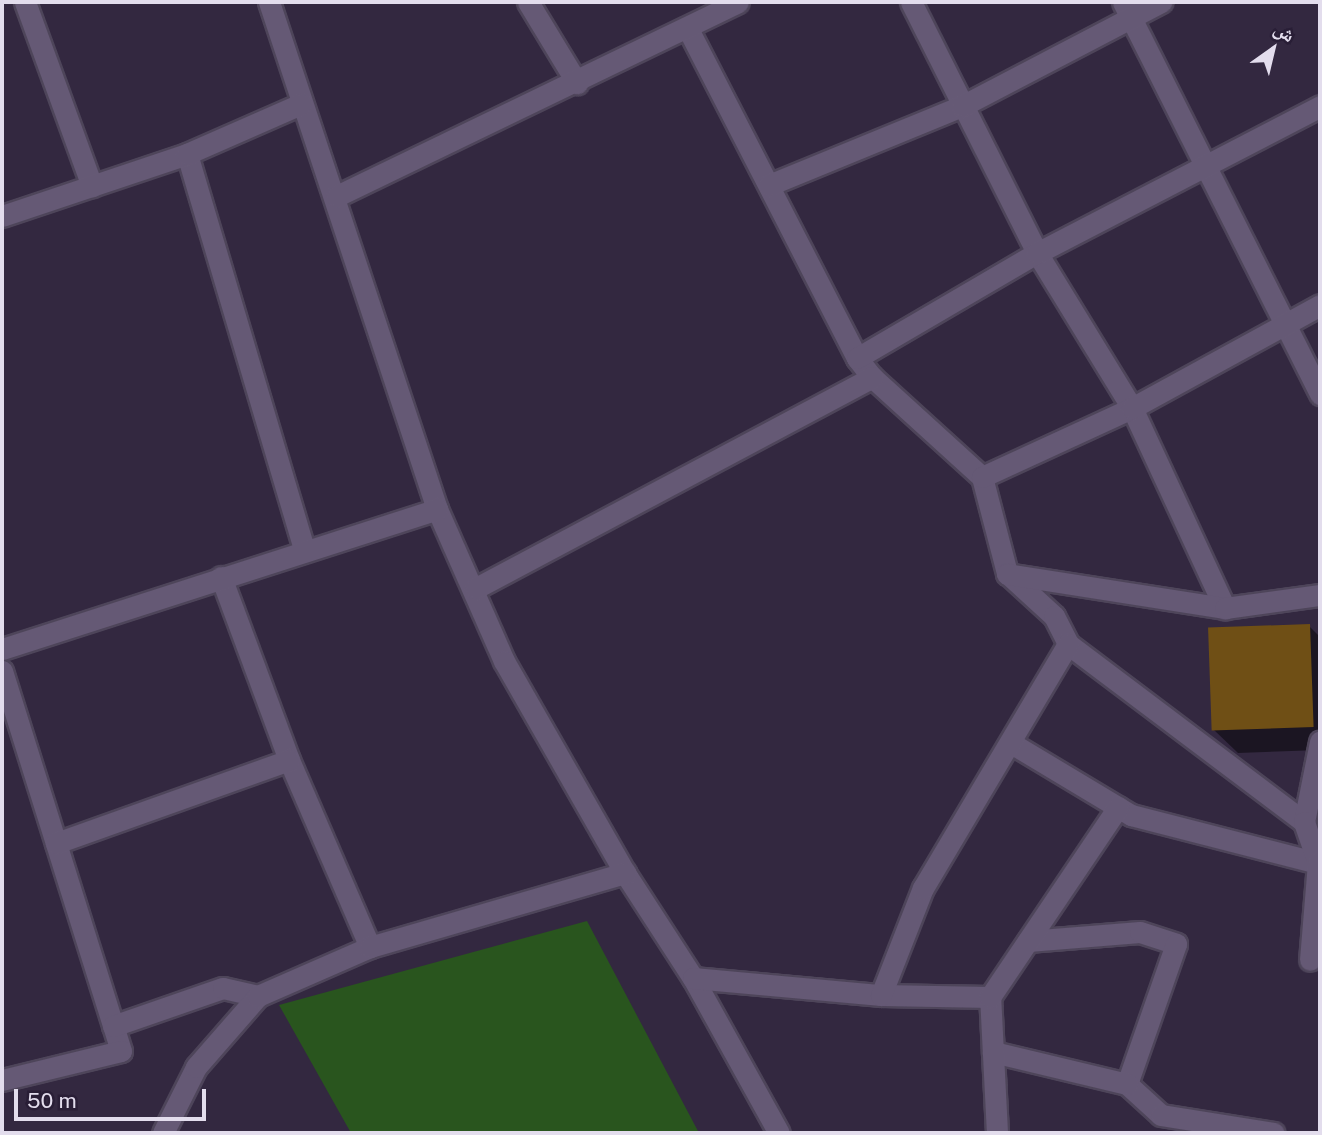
<!DOCTYPE html>
<meta charset="utf-8">
<style>
body{margin:0}
#map{position:relative;width:1322px;height:1135px;overflow:hidden;background:#332840;font-family:"Public Sans","Noto Naskh Arabic",sans-serif}
div>[style]{position:absolute}
.green>*{inset:0;background:#29551e}
.shadow>*{inset:0;background:#0007}
.building>*{inset:0;background:#6f4f15;transform-origin:0 0}
.roads{filter:drop-shadow(2px 0 #4e455a) drop-shadow(-2px 0 #4e455a) drop-shadow(0 2px #4e455a) drop-shadow(0 -2px #4e455a)}
.minor>*{height:21px;margin:-10.5px;padding:0 10.5px;transform-origin:10.5px;border-radius:10.5px;background:#655975}
span{translate:-50% -50%;white-space:nowrap;text-align:center;line-height:1.15;-webkit-text-stroke:5px #291e36;paint-order:stroke}
.frame{position:absolute;inset:0;border:4px solid #e3dded;pointer-events:none}
.north{position:absolute;left:1238px;top:14px;width:70px;height:70px;-webkit-text-stroke:5px #291e36;paint-order:stroke;rotate:34deg;font-size:19px;font-weight:700;line-height:28px;text-align:center;color:#e3dded}
.north::after{content:'';display:block;margin:auto;width:24px;height:32px;background:#e3dded;clip-path:polygon(50% 0,100% 100%,50% 72%,0 100%)}
.scale{position:absolute;left:14px;top:1089px;width:192px;height:32px;box-sizing:border-box;border:4px solid #e3dded;border-top:0;padding-left:9px;font-size:21px;line-height:24px;white-space:nowrap;color:#e3dded;-webkit-text-stroke:5px #291e36;paint-order:stroke}
</style>
<div id="map">
<div class="green">
<i style="clip-path:polygon(587px 921px,699px 1133px,351px 1133px,279px 1005px)"></i>
</div>
<div class="shadow">
<i style="clip-path:polygon(1309px 626px,1320px 637px,1320px 750px,1238px 753px,1214px 730px)"></i>
</div>
<div class="building">
<i style="left:1310px;top:624px;width:103px;height:102px;rotate:88deg"></i>
</div>
<div class="roads">
<div class="minor">
<i style="left:25px;top:2px;width:196px;rotate:70deg"></i>
<i style="left:269px;top:2px;width:534px;rotate:71.67deg"></i>
<i style="left:437px;top:509px;width:166px;rotate:66.2deg"></i>
<i style="left:504px;top:661px;width:244px;rotate:60.3deg"></i>
<i style="left:625px;top:873px;width:125px;rotate:57.1deg"></i>
<i style="left:693px;top:978px;width:177px;rotate:61deg"></i>
<i style="left:528px;top:2px;width:95px;rotate:58.8deg"></i>
<i style="left:911px;top:2px;width:281px;rotate:63.3deg"></i>
<i style="left:1037px;top:253px;width:182px;rotate:58.5deg"></i>
<i style="left:1132px;top:408px;width:221px;rotate:65.1deg"></i>
<i style="left:1123px;top:2px;width:439px;rotate:63.3deg"></i>
<i style="left:688px;top:29px;width:370px;rotate:62.8deg"></i>
<i style="left:857px;top:358px;width:24px;rotate:52deg"></i>
<i style="left:872px;top:377px;width:149px;rotate:42.3deg"></i>
<i style="left:982px;top:477px;width:99px;rotate:75.4deg"></i>
<i style="left:1007px;top:573px;width:64px;rotate:42.5deg"></i>
<i style="left:1054px;top:616px;width:31px;rotate:63deg"></i>
<i style="left:1068px;top:644px;width:296px;rotate:37deg"></i>
<i style="left:1304px;top:822px;width:82px;rotate:-78.7deg"></i>
<i style="left:187px;top:154px;width:411px;rotate:73.5deg"></i>
<i style="left:769px;top:185px;width:209px;rotate:-22.3deg"></i>
<i style="left:962px;top:106px;width:225px;rotate:-27.6deg"></i>
<i style="left:337px;top:196px;width:445px;rotate:-25.8deg"></i>
<i style="left:2px;top:216px;width:195px;rotate:-18.5deg"></i>
<i style="left:187px;top:154px;width:124px;rotate:-23.7deg"></i>
<i style="left:857px;top:358px;width:208px;rotate:-30.3deg"></i>
<i style="left:1037px;top:253px;width:319px;rotate:-27.4deg"></i>
<i style="left:982px;top:477px;width:165px;rotate:-24.7deg"></i>
<i style="left:1132px;top:408px;width:214px;rotate:-28.7deg"></i>
<i style="left:1007px;top:574px;width:221px;rotate:8.9deg"></i>
<i style="left:1225px;top:608px;width:96px;rotate:-7.8deg"></i>
<i style="left:221px;top:577px;width:195px;rotate:69.6deg"></i>
<i style="left:289px;top:760px;width:204px;rotate:66.6deg"></i>
<i style="left:476px;top:588px;width:449px;rotate:-28deg"></i>
<i style="left:2px;top:649px;width:457px;rotate:-17.8deg"></i>
<i style="left:2px;top:671px;width:398px;rotate:72.6deg"></i>
<i style="left:121px;top:1051px;width:122px;rotate:166.3deg"></i>
<i style="left:1011px;top:743px;width:140px;rotate:31deg"></i>
<i style="left:1131px;top:815px;width:193px;rotate:14.4deg"></i>
<i style="left:1304px;top:822px;width:43px;rotate:71.1deg"></i>
<i style="left:1318px;top:863px;width:97px;rotate:94.7deg"></i>
<i style="left:56px;top:843px;width:247px;rotate:-19.6deg"></i>
<i style="left:1028px;top:941px;width:112px;rotate:-4.6deg"></i>
<i style="left:1140px;top:932px;width:38px;rotate:18deg"></i>
<i style="left:1176px;top:944px;width:148px;rotate:109.3deg"></i>
<i style="left:1127px;top:1084px;width:46px;rotate:42.4deg"></i>
<i style="left:1161px;top:1115px;width:114px;rotate:9.1deg"></i>
<i style="left:693px;top:978px;width:189px;rotate:5.2deg"></i>
<i style="left:881px;top:995px;width:109px;rotate:1.1deg"></i>
<i style="left:881px;top:995px;width:115px;rotate:-68.6deg"></i>
<i style="left:923px;top:888px;width:284px;rotate:-59.3deg"></i>
<i style="left:113px;top:1026px;width:116px;rotate:-19.1deg"></i>
<i style="left:223px;top:988px;width:36px;rotate:13deg"></i>
<i style="left:993px;top:1052px;width:138px;rotate:13.4deg"></i>
<i style="left:163px;top:1133px;width:74px;rotate:-63.4deg"></i>
<i style="left:196px;top:1067px;width:94px;rotate:-48.9deg"></i>
<i style="left:258px;top:996px;width:122px;rotate:-23.6deg"></i>
<i style="left:370px;top:947px;width:266px;rotate:-16.2deg"></i>
<i style="left:997px;top:1133px;width:136px;rotate:-92.9deg"></i>
<i style="left:990px;top:997px;width:229px;rotate:-56deg"></i>
</div>
</div>
<div class="frame"></div>
<div class="north">ش</div>
<div class="scale">50 m</div>
</div>
